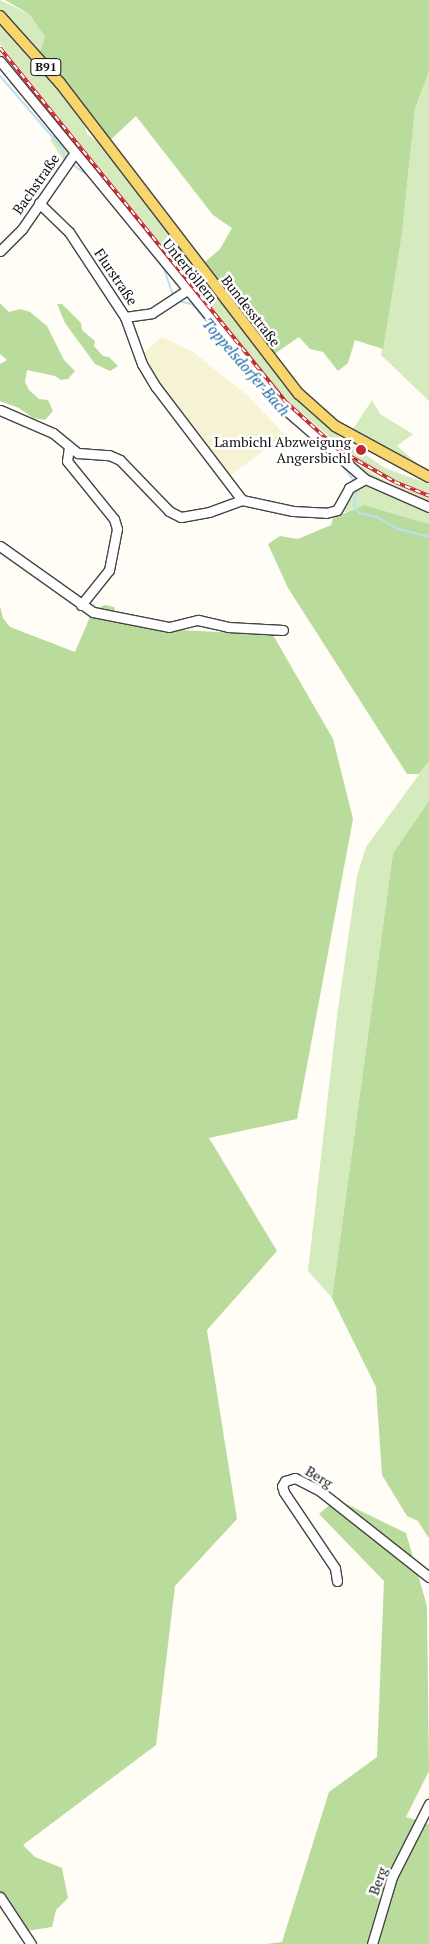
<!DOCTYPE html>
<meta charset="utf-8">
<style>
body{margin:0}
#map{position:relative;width:429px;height:1944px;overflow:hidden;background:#fffdf5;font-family:"PT Serif",serif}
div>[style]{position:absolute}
.farmland>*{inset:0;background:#f6f3d4}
.green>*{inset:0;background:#d5ebbd}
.forest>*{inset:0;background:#b9dc9c}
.stream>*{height:2px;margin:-1px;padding:0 1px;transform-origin:1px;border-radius:1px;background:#b9e0f7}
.roads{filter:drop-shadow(1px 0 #444) drop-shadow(-1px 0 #444) drop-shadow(0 1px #444) drop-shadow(0 -1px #444)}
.minor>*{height:9px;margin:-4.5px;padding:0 4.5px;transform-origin:4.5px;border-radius:4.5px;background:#fff}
.major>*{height:10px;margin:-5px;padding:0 5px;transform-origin:5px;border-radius:5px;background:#f9d66b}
.rail>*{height:4px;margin-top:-2px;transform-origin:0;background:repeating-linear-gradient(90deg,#fff 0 5.5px,#c4262e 0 11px);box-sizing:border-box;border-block:1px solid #c4262e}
.dots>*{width:14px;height:14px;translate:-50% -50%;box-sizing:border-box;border:2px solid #fff;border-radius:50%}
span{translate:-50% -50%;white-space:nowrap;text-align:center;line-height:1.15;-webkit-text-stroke:5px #fff;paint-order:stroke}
.shield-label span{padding:1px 4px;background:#fff;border:1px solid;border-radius:4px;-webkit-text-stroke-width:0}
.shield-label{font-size:12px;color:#111;font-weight:700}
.street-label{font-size:14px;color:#111}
.poi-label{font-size:14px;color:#111}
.right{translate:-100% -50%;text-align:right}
.water-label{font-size:15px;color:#1768a6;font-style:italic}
</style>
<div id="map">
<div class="farmland">
<i style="clip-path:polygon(162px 337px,193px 352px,248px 396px,285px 435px,228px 477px,172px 407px,141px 355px)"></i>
</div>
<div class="green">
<i style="clip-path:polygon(0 0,29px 14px,45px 37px,38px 58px,0 16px)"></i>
<i style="clip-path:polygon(0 22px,60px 91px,84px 122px,87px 134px,98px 142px,306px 409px,348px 443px,385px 468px,429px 484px,429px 493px,389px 478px,344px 450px,284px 397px,0 44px)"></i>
<i style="clip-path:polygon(0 53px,53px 120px,74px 154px,66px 164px,50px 140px,57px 133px,0 61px)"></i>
<i style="clip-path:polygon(429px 72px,429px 401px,381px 355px,402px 234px,415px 108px)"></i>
<i style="clip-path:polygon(372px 400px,380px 414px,413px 434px,397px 446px,429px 474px,350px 434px)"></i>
<i style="clip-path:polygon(346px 457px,387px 482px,429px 498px,429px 524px,366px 505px,346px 512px,337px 510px,359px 481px)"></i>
<i style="clip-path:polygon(429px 761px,429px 801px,393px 853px,332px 1298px,308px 1271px,337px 1016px,357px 876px,366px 847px)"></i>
</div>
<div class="forest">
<i style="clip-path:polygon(5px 0,429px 0,429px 72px,415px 108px,402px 234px,383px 349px,355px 340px,348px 363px,338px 371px,323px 352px,310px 349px,299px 337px,270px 357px,212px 283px,216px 276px,205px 262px,220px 249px,232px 228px,213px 215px,136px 116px,105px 145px,38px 58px,45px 37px,29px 14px)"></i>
<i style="clip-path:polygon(0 303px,9px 312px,20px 309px,30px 312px,47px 326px,64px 360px,75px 371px,68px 379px,61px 380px,55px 376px,27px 370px,25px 382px,29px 390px,39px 399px,48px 400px,53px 411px,45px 420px,33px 418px,19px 408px,0 401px,0 364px,7px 360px,0 354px)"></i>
<i style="clip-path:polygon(57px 304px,62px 304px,81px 323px,82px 330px,95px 341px,94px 346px,103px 356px,109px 357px,118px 366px,110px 371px,95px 364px,65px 323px)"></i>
<i style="clip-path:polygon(365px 505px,429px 524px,429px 761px,419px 774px,407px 774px,288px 588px,268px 544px,280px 536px,298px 539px,331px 525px,333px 518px)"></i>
<i style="clip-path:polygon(105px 605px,114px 607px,116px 616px,161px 629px,273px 635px,333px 739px,353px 819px,297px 1119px,209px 1138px,277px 1251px,207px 1330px,237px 1519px,175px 1586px,156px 1745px,23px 1845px,35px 1857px,62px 1868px,68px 1898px,56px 1910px,52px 1927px,26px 1931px,0 1892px,0 606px,3px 618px,10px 627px,75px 652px,93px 610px)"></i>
<i style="clip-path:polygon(429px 801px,429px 1537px,428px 1537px,418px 1521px,407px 1516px,382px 1475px,376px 1387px,332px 1298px,393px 853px)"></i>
<i style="clip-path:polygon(336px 1499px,406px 1533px,427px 1606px,429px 1771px,406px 1817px,429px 1824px,429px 1944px,266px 1944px,282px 1942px,329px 1792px,377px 1757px,384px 1581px,319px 1514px)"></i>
</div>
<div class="stream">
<i style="left:0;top:76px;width:94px;rotate:49.3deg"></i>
<i style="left:62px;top:147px;width:12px;rotate:76deg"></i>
<i style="left:72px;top:164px;width:22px;rotate:36deg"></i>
<i style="left:137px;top:235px;width:43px;rotate:51.5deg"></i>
<i style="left:164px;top:269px;width:28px;rotate:71deg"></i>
<i style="left:178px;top:301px;width:14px;rotate:12deg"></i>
<i style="left:192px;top:304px;width:121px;rotate:50deg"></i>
<i style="left:290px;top:419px;width:62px;rotate:41.1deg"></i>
<i style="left:342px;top:465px;width:20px;rotate:53deg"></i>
<i style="left:357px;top:488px;width:18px;rotate:99deg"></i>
<i style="left:354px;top:506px;width:9px;rotate:54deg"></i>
<i style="left:359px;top:513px;width:18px;rotate:13deg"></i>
<i style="left:377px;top:517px;width:24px;rotate:30deg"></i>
<i style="left:398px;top:529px;width:32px;rotate:14deg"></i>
</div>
<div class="roads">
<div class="minor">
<i style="left:0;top:61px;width:453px;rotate:50.6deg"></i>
<i style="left:287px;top:411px;width:103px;rotate:41.1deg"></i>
<i style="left:365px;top:479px;width:70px;rotate:23.6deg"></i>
<i style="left:39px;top:203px;width:42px;rotate:44deg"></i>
<i style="left:69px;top:232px;width:102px;rotate:56.6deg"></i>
<i style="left:125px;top:317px;width:27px;rotate:-8deg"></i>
<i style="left:152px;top:313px;width:42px;rotate:-33.3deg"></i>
<i style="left:0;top:251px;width:31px;rotate:-45deg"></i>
<i style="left:22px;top:229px;width:91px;rotate:-55.3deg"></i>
<i style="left:125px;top:317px;width:50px;rotate:70.1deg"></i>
<i style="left:142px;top:364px;width:27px;rotate:59deg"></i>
<i style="left:156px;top:387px;width:142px;rotate:52.7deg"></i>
<i style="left:0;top:410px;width:58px;rotate:23.5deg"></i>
<i style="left:53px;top:433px;width:32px;rotate:39deg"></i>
<i style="left:78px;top:453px;width:31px;rotate:4deg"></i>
<i style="left:109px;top:455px;width:12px;rotate:24deg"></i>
<i style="left:120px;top:460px;width:71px;rotate:46.1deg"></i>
<i style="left:169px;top:511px;width:13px;rotate:27deg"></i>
<i style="left:181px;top:517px;width:28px;rotate:-10deg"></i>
<i style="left:209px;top:512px;width:35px;rotate:-20deg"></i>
<i style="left:242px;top:500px;width:52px;rotate:12.2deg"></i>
<i style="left:293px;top:511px;width:33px;rotate:3deg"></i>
<i style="left:326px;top:513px;width:11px;rotate:-15deg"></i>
<i style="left:337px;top:510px;width:25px;rotate:-61deg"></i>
<i style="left:349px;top:488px;width:18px;rotate:-29deg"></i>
<i style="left:69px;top:447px;width:14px;rotate:98deg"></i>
<i style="left:67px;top:461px;width:75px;rotate:51deg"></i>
<i style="left:114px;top:519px;width:10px;rotate:73deg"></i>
<i style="left:117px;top:529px;width:42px;rotate:101deg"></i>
<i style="left:109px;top:570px;width:45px;rotate:128.7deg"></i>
<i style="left:0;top:546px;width:114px;rotate:35.4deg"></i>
<i style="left:93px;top:612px;width:77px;rotate:11.2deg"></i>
<i style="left:169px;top:627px;width:30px;rotate:-14deg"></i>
<i style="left:198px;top:620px;width:31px;rotate:13deg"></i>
<i style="left:228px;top:627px;width:55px;rotate:3.1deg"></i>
<i style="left:337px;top:1581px;width:13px;rotate:-99deg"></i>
<i style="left:335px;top:1568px;width:92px;rotate:-123.9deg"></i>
<i style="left:284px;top:1492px;width:6px;rotate:-108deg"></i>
<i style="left:282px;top:1486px;width:6px;rotate:-59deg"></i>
<i style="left:285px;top:1481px;width:10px;rotate:-17deg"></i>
<i style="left:295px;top:1478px;width:28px;rotate:27deg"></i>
<i style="left:320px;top:1491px;width:139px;rotate:38.3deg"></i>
<i style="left:0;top:1897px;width:56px;rotate:56.6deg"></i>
<i style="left:372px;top:1944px;width:70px;rotate:-73.4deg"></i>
<i style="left:392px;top:1877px;width:82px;rotate:-63.1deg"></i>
</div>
<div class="major">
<i style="left:0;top:16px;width:90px;rotate:48.2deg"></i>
<i style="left:60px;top:83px;width:392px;rotate:52.5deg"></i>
<i style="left:299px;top:394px;width:48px;rotate:41.6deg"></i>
<i style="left:335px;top:426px;width:107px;rotate:28.5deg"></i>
</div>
</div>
<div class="rail">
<i style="left:0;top:48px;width:455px;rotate:51.1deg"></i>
<i style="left:286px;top:402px;width:72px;rotate:42.2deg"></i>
<i style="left:339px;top:450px;width:64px;rotate:29.7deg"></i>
<i style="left:395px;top:482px;width:37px;rotate:22deg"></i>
</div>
<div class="dots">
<i style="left:361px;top:450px;background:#c4262e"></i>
</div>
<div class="shield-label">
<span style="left:46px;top:67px">B91</span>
</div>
<div class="street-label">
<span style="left:36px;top:184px;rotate:-55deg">Bachstraße</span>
<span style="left:190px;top:271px;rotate:51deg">Untertöllern</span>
<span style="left:116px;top:277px;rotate:56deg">Flurstraße</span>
<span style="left:251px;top:311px;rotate:52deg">Bundesstraße</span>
<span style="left:319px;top:1477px;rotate:31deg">Berg</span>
<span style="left:378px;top:1881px;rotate:-70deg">Berg</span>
</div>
<div class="poi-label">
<span class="right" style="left:351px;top:450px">Lambichl Abzweigung<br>Angersbichl</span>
</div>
<div class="water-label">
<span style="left:246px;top:367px;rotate:49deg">Toppelsdorfer Bach</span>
</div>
</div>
